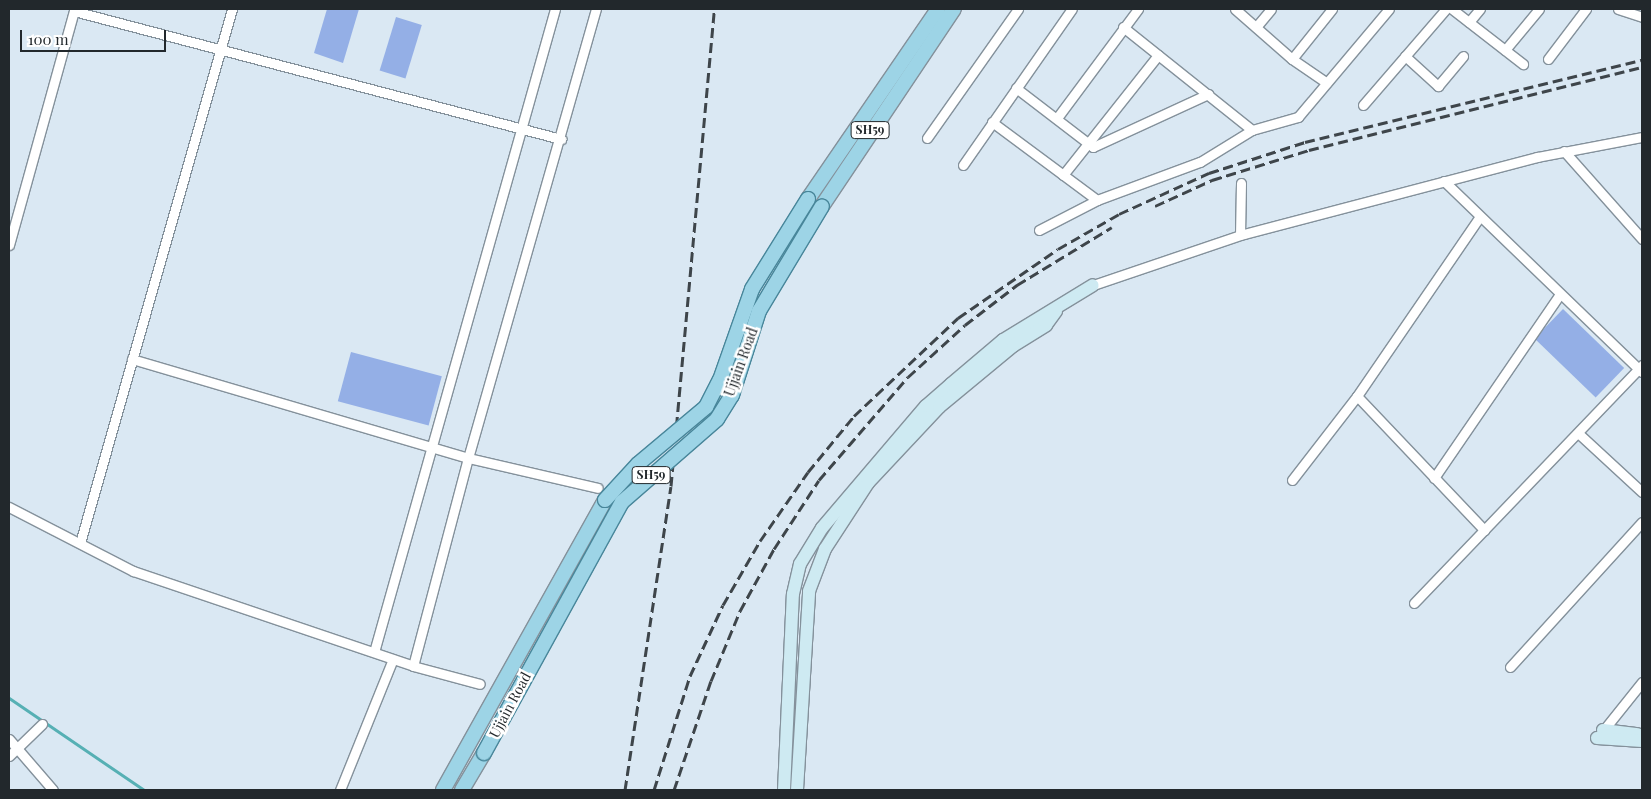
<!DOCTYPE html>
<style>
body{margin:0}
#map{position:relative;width:1651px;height:799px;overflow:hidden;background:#dae8f3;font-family:"Playfair Display",serif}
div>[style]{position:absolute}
.stream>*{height:3px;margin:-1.5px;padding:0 1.5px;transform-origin:1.5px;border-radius:1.5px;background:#56b0b4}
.building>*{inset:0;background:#94afe6;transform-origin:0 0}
.roads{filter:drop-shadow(1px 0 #84919b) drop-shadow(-1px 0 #84919b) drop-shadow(0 1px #84919b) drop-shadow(0 -1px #84919b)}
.street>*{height:9px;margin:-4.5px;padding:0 4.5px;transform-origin:4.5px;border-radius:4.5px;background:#fff}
.secondary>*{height:12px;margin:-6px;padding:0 6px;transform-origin:6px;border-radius:6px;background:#ceeaf2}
.primary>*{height:14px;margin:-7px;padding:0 7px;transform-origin:7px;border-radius:7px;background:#9dd4e6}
.rail>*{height:3px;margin-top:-1.5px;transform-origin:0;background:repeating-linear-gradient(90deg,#3e454a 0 10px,transparent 0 15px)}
.bridges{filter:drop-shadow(1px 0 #48869a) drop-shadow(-1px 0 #48869a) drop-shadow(0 1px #48869a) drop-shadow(0 -1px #48869a)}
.primary-bridge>*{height:14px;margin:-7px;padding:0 7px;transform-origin:7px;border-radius:7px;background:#9dd4e6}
span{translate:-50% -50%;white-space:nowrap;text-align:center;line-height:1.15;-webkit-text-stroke:5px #fff;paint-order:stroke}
.shield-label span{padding:1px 4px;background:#fff;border:1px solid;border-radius:4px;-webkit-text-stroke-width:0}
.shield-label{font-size:12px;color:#22282c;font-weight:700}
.street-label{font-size:14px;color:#22282c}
.frame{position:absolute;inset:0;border:10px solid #22282c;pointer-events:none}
.scale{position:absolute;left:20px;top:30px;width:146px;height:22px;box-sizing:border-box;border:2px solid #22282c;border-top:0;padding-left:6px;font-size:15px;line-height:18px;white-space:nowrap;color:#22282c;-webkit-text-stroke:4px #fff;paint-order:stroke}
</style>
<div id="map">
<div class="stream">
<i style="left:9px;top:698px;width:163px;rotate:34.3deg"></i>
</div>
<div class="building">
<i style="clip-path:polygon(327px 9px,359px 9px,343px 63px,314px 53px)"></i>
<i style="left:396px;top:17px;width:27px;height:56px;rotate:17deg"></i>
<i style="left:1563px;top:309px;width:85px;height:41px;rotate:44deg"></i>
<i style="left:351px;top:352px;width:94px;height:51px;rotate:15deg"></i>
</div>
<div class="roads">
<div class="street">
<i style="left:1235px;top:9px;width:76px;rotate:41.3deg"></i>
<i style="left:1292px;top:59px;width:42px;rotate:34.4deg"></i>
<i style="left:1452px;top:9px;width:90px;rotate:37.8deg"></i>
<i style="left:1618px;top:9px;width:25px;rotate:18deg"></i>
<i style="left:1469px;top:22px;width:17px;rotate:-50deg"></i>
<i style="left:1123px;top:27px;width:165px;rotate:38.6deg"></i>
<i style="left:1256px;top:27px;width:23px;rotate:-50deg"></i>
<i style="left:1505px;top:50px;width:53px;rotate:-50.3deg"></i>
<i style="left:1405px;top:56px;width:45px;rotate:42.3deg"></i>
<i style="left:1438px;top:86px;width:39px;rotate:-50deg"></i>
<i style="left:1292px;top:59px;width:64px;rotate:-51.3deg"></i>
<i style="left:1548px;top:59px;width:63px;rotate:-52.8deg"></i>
<i style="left:1016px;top:88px;width:97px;rotate:37.5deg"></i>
<i style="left:1093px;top:147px;width:127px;rotate:-24.7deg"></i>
<i style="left:1363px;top:105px;width:127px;rotate:-49.2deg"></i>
<i style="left:1057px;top:118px;width:136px;rotate:-53.4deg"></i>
<i style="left:992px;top:122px;width:131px;rotate:36.6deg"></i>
<i style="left:927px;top:138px;width:158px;rotate:-54.8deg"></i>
<i style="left:1564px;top:151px;width:118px;rotate:48.4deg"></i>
<i style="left:963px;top:165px;width:190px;rotate:-55.1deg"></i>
<i style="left:1063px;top:175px;width:153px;rotate:-51.6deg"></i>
<i style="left:1444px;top:181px;width:275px;rotate:44deg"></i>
<i style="left:1039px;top:230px;width:65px;rotate:-27.3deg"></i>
<i style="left:1097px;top:200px;width:110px;rotate:-20.3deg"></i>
<i style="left:1200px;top:162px;width:61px;rotate:-31.6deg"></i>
<i style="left:1252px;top:130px;width:48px;rotate:-15.8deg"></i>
<i style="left:1298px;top:117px;width:141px;rotate:-49.9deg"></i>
<i style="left:1240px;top:235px;width:52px;rotate:-88.9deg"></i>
<i style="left:9px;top:245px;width:243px;rotate:-74.5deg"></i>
<i style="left:74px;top:11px;width:504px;rotate:14.73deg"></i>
<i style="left:1093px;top:285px;width:159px;rotate:-18.7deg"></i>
<i style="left:1244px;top:234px;width:303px;rotate:-14.7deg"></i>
<i style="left:1537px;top:157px;width:107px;rotate:-10.8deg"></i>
<i style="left:132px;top:359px;width:350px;rotate:16.4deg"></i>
<i style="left:468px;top:458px;width:133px;rotate:13deg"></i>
<i style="left:1357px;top:396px;width:185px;rotate:46.5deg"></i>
<i style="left:1578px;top:433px;width:87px;rotate:42.7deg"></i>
<i style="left:1434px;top:478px;width:223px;rotate:-55.6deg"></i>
<i style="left:1292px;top:480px;width:106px;rotate:-52.3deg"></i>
<i style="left:1357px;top:396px;width:216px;rotate:-55.6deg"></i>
<i style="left:9px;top:507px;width:140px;rotate:27.3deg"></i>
<i style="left:133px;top:571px;width:296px;rotate:18.7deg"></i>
<i style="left:413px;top:666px;width:69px;rotate:15deg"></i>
<i style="left:80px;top:543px;width:555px;rotate:-74.11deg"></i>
<i style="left:1414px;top:603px;width:330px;rotate:-46.2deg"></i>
<i style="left:374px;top:652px;width:668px;rotate:-74.28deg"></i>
<i style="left:413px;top:666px;width:215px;rotate:-75.2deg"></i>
<i style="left:468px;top:458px;width:467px;rotate:-74.1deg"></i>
<i style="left:1510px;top:667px;width:196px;rotate:-47.7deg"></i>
<i style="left:1602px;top:732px;width:64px;rotate:-51.3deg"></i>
<i style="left:9px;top:739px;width:67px;rotate:49.2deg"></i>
<i style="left:9px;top:756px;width:46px;rotate:-44.1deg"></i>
<i style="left:340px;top:790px;width:141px;rotate:-68deg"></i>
</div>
<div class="secondary">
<i style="left:1603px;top:730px;width:35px;rotate:7deg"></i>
<i style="left:1597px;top:738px;width:45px;rotate:3.8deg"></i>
<i style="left:784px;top:790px;width:196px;rotate:-87.4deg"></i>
<i style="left:793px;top:594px;width:31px;rotate:-77deg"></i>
<i style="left:800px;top:564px;width:42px;rotate:-58.6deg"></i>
<i style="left:822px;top:528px;width:160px;rotate:-49.6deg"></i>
<i style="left:926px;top:406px;width:33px;rotate:-41deg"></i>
<i style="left:951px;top:384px;width:68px;rotate:-40.2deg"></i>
<i style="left:1003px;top:340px;width:105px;rotate:-31.4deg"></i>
<i style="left:797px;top:790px;width:199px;rotate:-86.5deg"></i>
<i style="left:809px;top:591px;width:45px;rotate:-69.1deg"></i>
<i style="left:825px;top:549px;width:79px;rotate:-56.9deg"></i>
<i style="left:868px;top:483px;width:104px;rotate:-46.9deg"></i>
<i style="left:939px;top:407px;width:96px;rotate:-39.5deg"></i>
<i style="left:1013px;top:346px;width:39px;rotate:-32deg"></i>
<i style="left:1046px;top:325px;width:17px;rotate:-54deg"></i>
</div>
<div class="primary">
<i style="left:808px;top:199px;width:230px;rotate:-55.6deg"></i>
<i style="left:822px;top:206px;width:237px;rotate:-56.2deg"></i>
<i style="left:443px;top:790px;width:332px;rotate:-60.8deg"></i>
<i style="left:462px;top:790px;width:43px;rotate:-59.3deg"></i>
</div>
</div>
<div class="rail">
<i style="left:1155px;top:206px;width:63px;rotate:-24.5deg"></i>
<i style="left:1212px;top:180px;width:102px;rotate:-17.2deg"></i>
<i style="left:1309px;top:150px;width:343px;rotate:-14deg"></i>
<i style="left:625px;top:790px;width:307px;rotate:-81.4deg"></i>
<i style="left:671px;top:486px;width:479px;rotate:-84.8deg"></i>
<i style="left:654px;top:790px;width:120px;rotate:-72.5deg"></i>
<i style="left:690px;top:676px;width:78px;rotate:-65.1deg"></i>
<i style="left:723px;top:605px;width:74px;rotate:-60deg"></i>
<i style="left:760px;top:541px;width:84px;rotate:-55.2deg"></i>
<i style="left:808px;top:472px;width:72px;rotate:-50.6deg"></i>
<i style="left:854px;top:416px;width:143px;rotate:-43.3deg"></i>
<i style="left:958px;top:318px;width:121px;rotate:-34.6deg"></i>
<i style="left:1058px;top:249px;width:70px;rotate:-29.8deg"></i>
<i style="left:1119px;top:214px;width:99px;rotate:-24.5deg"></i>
<i style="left:1209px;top:173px;width:101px;rotate:-17.9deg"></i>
<i style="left:1305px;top:142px;width:347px;rotate:-13.7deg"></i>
<i style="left:674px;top:790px;width:115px;rotate:-71.3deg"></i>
<i style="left:711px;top:681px;width:76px;rotate:-67.5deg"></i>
<i style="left:740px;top:611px;width:71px;rotate:-61.3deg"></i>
<i style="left:774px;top:549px;width:82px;rotate:-56.9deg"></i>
<i style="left:819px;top:480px;width:136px;rotate:-49.2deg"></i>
<i style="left:908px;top:377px;width:77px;rotate:-42.4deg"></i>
<i style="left:965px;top:325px;width:66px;rotate:-37.6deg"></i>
<i style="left:1017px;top:285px;width:111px;rotate:-31.4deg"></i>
</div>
<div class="bridges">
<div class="primary-bridge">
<i style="left:605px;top:500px;width:49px;rotate:-47.5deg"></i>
<i style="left:638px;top:464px;width:89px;rotate:-40deg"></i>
<i style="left:706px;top:407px;width:30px;rotate:-63deg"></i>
<i style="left:720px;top:380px;width:96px;rotate:-70.6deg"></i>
<i style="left:752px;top:289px;width:106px;rotate:-58.1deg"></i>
<i style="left:484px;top:753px;width:286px;rotate:-61.2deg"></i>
<i style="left:622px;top:502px;width:126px;rotate:-41.1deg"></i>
<i style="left:717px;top:419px;width:28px;rotate:-58deg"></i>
<i style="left:732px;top:395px;width:88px;rotate:-72.2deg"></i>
<i style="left:759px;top:311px;width:122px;rotate:-59deg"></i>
</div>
</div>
<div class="shield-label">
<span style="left:870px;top:130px">SH59</span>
<span style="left:651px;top:475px">SH59</span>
</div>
<div class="street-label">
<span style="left:741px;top:362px;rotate:-70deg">Ujjain Road</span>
<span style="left:510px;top:705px;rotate:-62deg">Ujjain Road</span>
</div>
<div class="frame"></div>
<div class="scale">100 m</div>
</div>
